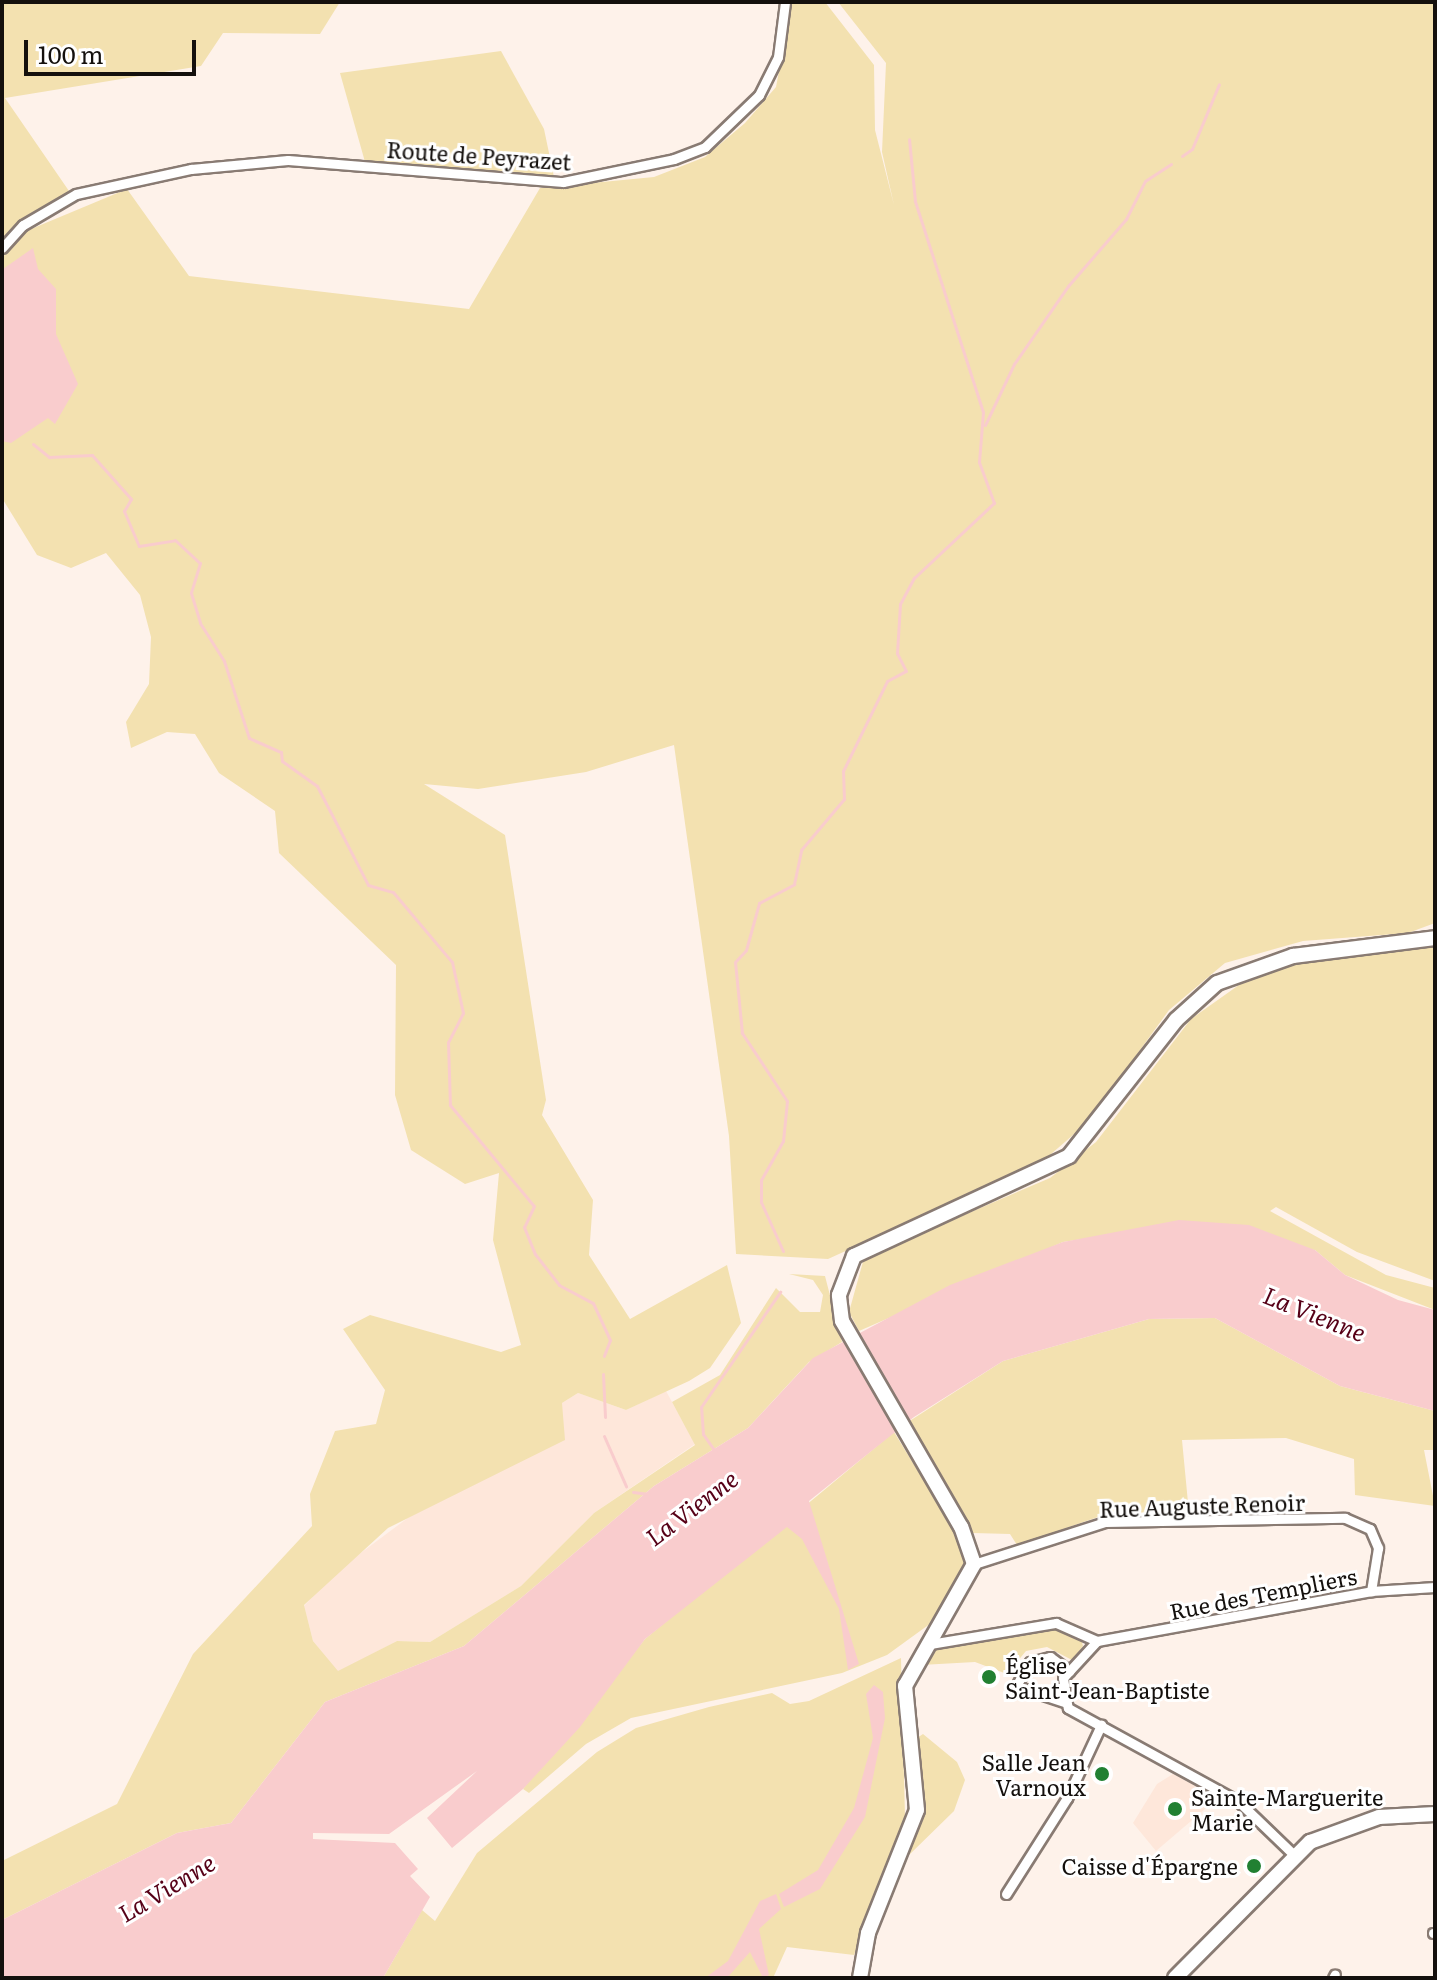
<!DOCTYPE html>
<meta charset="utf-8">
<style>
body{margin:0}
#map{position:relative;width:1437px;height:1980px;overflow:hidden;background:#fef2ea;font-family:Literata,serif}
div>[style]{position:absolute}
.built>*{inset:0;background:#fee7da}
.green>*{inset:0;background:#f3e1b0}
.water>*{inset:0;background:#f9cccd}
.stream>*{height:3px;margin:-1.5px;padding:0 1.5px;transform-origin:1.5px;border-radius:1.5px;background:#f9cccd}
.roads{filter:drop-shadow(2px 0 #897b73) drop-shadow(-2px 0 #897b73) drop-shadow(0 2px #897b73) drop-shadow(0 -2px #897b73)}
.street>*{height:9px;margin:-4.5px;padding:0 4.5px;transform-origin:4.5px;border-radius:4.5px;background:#fff}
.secondary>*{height:14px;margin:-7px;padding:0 7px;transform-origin:7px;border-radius:7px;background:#fff}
.dots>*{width:22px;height:22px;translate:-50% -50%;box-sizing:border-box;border:4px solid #fff;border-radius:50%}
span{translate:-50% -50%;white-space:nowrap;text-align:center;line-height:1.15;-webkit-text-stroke:6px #fff;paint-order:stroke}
.street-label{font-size:22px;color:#14100d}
.poi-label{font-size:22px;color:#14100d}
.left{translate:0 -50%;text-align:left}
.right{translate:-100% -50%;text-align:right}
.water-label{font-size:24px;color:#560017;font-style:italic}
.frame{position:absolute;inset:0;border:4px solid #14100d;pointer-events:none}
.scale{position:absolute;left:24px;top:40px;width:172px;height:36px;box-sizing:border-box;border:4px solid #14100d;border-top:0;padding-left:10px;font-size:24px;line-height:28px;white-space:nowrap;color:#14100d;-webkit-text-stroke:6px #fff;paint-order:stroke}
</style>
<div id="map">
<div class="built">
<i style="clip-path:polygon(666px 1391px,695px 1444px,594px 1513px,521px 1586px,430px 1642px,397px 1641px,338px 1672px,313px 1641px,304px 1606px,338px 1570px,562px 1403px,578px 1393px,626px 1410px)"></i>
<i style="clip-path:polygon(1173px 1774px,1218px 1798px,1156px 1851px,1133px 1823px,1157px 1784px)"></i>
</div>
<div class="green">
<i style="clip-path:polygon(2px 2px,340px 2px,320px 34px,223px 33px,201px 66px,5px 98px,69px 191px,2px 240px)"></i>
<i style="clip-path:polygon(792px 2px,825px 2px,874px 65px,875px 130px,894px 205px,882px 152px,886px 63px,838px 2px,1435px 2px,1435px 923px,1408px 933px,1303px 941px,1225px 963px,1169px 1010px,1088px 1122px,1043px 1161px,828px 1259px,736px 1254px,729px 1136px,674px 745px,586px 772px,478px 789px,424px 784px,505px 835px,546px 1100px,542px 1115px,593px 1200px,589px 1255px,630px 1319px,727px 1265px,741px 1323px,710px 1368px,689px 1381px,626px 1410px,578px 1393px,562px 1403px,565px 1440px,388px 1528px,304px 1605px,313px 1641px,338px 1671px,397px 1641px,430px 1642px,521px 1586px,594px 1513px,695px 1445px,672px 1402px,720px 1375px,776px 1288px,800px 1312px,820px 1312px,823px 1295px,813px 1280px,789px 1274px,825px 1276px,842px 1342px,809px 1362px,748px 1428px,654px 1486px,464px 1646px,325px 1702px,231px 1823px,177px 1833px,2px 1920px,2px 1861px,117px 1804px,193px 1654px,312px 1526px,310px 1494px,335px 1431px,376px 1424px,385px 1390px,343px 1329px,370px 1315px,501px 1352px,521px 1345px,493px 1240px,499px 1173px,465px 1184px,411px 1150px,395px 1095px,396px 965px,279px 853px,275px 811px,219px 773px,195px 734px,167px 732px,131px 748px,126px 722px,149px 684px,151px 637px,140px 595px,106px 553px,71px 568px,37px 555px,2px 498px,2px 258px,24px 232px,127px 189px,189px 276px,469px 309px,540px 188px,654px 177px,705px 157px,745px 123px,776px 87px)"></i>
<i style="clip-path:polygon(501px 51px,544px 129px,554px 177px,365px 162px,340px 73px)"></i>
<i style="clip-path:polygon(1435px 943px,1435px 1281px,1357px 1252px,1276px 1207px,1270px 1211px,1386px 1275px,1435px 1288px,1435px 1310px,1345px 1275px,1315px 1250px,1115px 1234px,1063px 1242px,859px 1331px,849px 1312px,864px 1258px,1050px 1178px,1096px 1142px,1191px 1019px,1260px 970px)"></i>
<i style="clip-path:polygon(1215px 1318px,1340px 1386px,1435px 1411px,1435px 1450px,1424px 1450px,1435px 1506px,1355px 1495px,1354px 1459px,1286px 1438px,1182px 1440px,1189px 1513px,1098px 1517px,1017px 1545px,1010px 1534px,973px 1533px,908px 1422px,1003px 1361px,1149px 1319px)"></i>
<i style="clip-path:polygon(894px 1432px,960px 1540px,967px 1567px,938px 1618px,887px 1655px,842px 1673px,631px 1718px,586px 1744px,529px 1793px,523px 1789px,645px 1639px)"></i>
<i style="clip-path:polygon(1052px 1626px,1080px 1635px,1083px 1646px,1072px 1660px,1047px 1647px,1026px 1651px,1007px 1674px,975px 1662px,921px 1665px,933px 1651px,973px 1637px)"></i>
<i style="clip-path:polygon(901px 1658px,905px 1817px,854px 1955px,787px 1947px,773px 1978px,383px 1978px,422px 1910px,435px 1921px,477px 1853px,597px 1752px,636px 1728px,709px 1707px,772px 1693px,790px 1704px,809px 1701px)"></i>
<i style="clip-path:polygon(923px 1734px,957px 1762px,965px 1780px,954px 1811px,907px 1857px,921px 1813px,914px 1740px)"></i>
</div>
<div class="water">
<i style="clip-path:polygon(33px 248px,38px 269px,56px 289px,56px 334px,78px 384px,55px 424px,48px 418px,11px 443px,2px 441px,3px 269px)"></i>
<i style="clip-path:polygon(1179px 1220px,1249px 1225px,1315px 1250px,1345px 1275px,1398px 1300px,1435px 1310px,1435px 1411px,1340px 1386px,1215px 1318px,1149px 1319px,1003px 1361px,914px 1417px,809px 1501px,859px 1664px,848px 1670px,839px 1609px,802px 1539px,787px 1527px,645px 1639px,580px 1727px,523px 1789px,452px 1848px,427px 1818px,477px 1771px,389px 1834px,313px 1833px,313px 1839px,395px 1843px,418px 1869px,410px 1876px,430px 1897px,383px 1978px,2px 1978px,2px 1920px,177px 1833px,231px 1823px,325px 1702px,464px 1646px,654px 1486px,748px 1428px,813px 1358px,950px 1285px,1063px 1242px)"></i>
<i style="clip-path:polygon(874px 1685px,883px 1692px,885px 1718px,865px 1817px,820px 1889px,784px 1907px,779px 1894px,818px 1870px,854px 1808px,873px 1738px,866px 1694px)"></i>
<i style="clip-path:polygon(776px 1894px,781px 1909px,759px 1929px,769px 1975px,763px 1978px,750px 1952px,727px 1978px,705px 1978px,728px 1961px,760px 1901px)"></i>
</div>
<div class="stream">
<i style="left:1182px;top:156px;width:12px;rotate:-35deg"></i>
<i style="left:1192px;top:149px;width:70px;rotate:-67.4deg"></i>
<i style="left:985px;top:425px;width:68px;rotate:-64.6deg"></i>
<i style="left:1014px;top:364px;width:95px;rotate:-55.3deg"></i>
<i style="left:1068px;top:286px;width:89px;rotate:-49.1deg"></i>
<i style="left:1126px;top:219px;width:42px;rotate:-63.4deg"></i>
<i style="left:1145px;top:181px;width:31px;rotate:-33deg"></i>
<i style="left:33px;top:444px;width:21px;rotate:39deg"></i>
<i style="left:49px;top:457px;width:43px;rotate:-2.7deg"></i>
<i style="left:92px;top:455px;width:59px;rotate:48.4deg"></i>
<i style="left:131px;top:499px;width:14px;rotate:120deg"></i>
<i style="left:124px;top:511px;width:38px;rotate:67deg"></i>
<i style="left:139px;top:546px;width:36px;rotate:-9deg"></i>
<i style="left:175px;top:540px;width:34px;rotate:43deg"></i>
<i style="left:200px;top:563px;width:31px;rotate:107deg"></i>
<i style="left:191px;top:593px;width:31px;rotate:73deg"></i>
<i style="left:200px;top:623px;width:45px;rotate:57.7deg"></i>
<i style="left:224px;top:661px;width:81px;rotate:72deg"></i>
<i style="left:249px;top:738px;width:35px;rotate:24deg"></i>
<i style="left:281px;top:752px;width:9px;rotate:84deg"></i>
<i style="left:282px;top:761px;width:43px;rotate:35.5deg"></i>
<i style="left:317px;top:786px;width:111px;rotate:62.7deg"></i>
<i style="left:368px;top:885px;width:26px;rotate:16deg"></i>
<i style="left:393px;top:892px;width:92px;rotate:49.9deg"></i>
<i style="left:452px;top:962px;width:52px;rotate:77.8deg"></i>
<i style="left:463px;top:1013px;width:33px;rotate:117deg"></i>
<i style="left:448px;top:1042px;width:63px;rotate:88.2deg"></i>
<i style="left:450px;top:1105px;width:131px;rotate:50.3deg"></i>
<i style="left:534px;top:1206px;width:23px;rotate:115deg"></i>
<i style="left:524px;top:1227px;width:29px;rotate:68deg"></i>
<i style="left:535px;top:1254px;width:39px;rotate:52deg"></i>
<i style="left:559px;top:1285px;width:38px;rotate:28deg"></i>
<i style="left:593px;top:1303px;width:41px;rotate:65.3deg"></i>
<i style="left:610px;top:1340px;width:17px;rotate:111deg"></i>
<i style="left:783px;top:1251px;width:54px;rotate:-114.2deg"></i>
<i style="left:761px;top:1202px;width:22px;rotate:-90deg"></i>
<i style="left:761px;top:1180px;width:45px;rotate:-60.6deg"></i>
<i style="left:783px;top:1141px;width:40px;rotate:-84.3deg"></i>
<i style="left:787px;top:1101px;width:82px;rotate:-123.5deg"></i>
<i style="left:742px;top:1033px;width:71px;rotate:-95.6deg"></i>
<i style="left:735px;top:962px;width:16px;rotate:-47deg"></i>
<i style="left:746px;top:950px;width:49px;rotate:-74.5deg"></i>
<i style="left:759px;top:903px;width:40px;rotate:-28deg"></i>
<i style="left:794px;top:884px;width:35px;rotate:-78deg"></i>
<i style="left:801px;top:850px;width:67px;rotate:-49.9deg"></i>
<i style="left:844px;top:799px;width:28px;rotate:-92deg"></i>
<i style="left:843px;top:771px;width:100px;rotate:-63.9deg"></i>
<i style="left:887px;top:681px;width:21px;rotate:-28deg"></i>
<i style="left:906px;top:671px;width:20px;rotate:-117deg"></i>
<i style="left:897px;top:653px;width:49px;rotate:-86.5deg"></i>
<i style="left:900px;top:604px;width:30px;rotate:-62deg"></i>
<i style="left:914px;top:578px;width:110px;rotate:-43.2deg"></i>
<i style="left:994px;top:503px;width:44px;rotate:-110.1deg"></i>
<i style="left:979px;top:462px;width:50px;rotate:-85.4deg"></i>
<i style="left:983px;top:412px;width:222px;rotate:-107.9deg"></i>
<i style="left:915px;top:201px;width:62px;rotate:-95.5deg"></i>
<i style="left:603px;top:1374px;width:43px;rotate:87.3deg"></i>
<i style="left:604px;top:1436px;width:55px;rotate:66.3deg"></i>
<i style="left:717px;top:1454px;width:24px;rotate:-125deg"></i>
<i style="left:703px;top:1434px;width:27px;rotate:-94deg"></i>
<i style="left:701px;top:1407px;width:140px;rotate:-55.5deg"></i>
<i style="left:633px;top:1492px;width:16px;rotate:7deg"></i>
</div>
<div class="roads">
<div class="street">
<i style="left:2px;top:248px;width:31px;rotate:-48deg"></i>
<i style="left:23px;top:225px;width:61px;rotate:-30.3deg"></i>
<i style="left:76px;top:194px;width:118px;rotate:-12.3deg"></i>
<i style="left:191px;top:169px;width:97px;rotate:-5.3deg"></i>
<i style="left:288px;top:160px;width:276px;rotate:4.6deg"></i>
<i style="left:563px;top:182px;width:113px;rotate:-11.7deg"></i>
<i style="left:674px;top:159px;width:33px;rotate:-21deg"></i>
<i style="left:705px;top:147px;width:75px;rotate:-43.9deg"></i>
<i style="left:759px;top:95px;width:42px;rotate:-63.4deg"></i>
<i style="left:778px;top:57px;width:55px;rotate:-82.7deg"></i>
<i style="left:974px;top:1564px;width:138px;rotate:-17.8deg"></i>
<i style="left:1105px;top:1522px;width:240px;rotate:-1deg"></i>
<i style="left:1345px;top:1518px;width:27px;rotate:24deg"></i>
<i style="left:1370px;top:1529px;width:21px;rotate:67deg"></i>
<i style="left:1378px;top:1548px;width:44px;rotate:99.2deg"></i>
<i style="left:1097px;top:1641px;width:50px;rotate:132.6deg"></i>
<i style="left:1063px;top:1678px;width:30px;rotate:81deg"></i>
<i style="left:1068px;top:1708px;width:194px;rotate:28.7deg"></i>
<i style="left:1238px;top:1801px;width:76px;rotate:43.9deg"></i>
<i style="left:1097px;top:1641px;width:279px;rotate:-10.3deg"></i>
<i style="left:1371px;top:1591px;width:64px;rotate:-3.6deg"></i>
<i style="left:930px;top:1644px;width:128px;rotate:-9.5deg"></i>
<i style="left:1056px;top:1623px;width:45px;rotate:23.7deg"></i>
<i style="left:1064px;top:1702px;width:51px;rotate:-161.6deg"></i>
<i style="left:1016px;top:1686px;width:28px;rotate:-60deg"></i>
<i style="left:1030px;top:1662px;width:21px;rotate:-14deg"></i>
<i style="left:1050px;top:1657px;width:24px;rotate:36deg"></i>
<i style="left:1006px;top:1894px;width:114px;rotate:-57.6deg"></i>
<i style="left:1067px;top:1798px;width:81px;rotate:-65deg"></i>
<i style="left:1433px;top:1933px;width:2px"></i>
<i style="left:1333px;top:1978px;width:4px;rotate:-63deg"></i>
</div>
<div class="secondary">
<i style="left:860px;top:1978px;width:46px;rotate:-79.9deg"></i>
<i style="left:868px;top:1933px;width:132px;rotate:-68.3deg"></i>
<i style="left:917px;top:1810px;width:125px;rotate:-95.5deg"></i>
<i style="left:905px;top:1686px;width:140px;rotate:-60.5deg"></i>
<i style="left:974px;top:1564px;width:39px;rotate:-109deg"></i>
<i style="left:961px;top:1527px;width:238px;rotate:-120deg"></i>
<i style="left:842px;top:1321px;width:26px;rotate:-97deg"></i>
<i style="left:839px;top:1295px;width:42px;rotate:-69deg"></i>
<i style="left:854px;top:1256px;width:237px;rotate:-24.9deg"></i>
<i style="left:1069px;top:1156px;width:173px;rotate:-51.8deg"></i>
<i style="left:1176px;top:1020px;width:55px;rotate:-42.1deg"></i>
<i style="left:1217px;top:983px;width:81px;rotate:-19.6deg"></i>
<i style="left:1293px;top:956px;width:143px;rotate:-7.2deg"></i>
<i style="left:1175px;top:1978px;width:192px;rotate:-45.2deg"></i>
<i style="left:1310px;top:1842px;width:73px;rotate:-19.9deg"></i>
<i style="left:1379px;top:1817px;width:56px;rotate:-3.1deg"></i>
</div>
</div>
<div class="dots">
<i style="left:989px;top:1677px;background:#218032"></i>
<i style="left:1102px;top:1774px;background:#218032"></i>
<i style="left:1175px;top:1809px;background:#218032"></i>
<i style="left:1254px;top:1866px;background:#218032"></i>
</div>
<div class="street-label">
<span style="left:479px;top:155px;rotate:4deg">Route de Peyrazet</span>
<span style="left:1202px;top:1505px;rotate:-2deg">Rue Auguste Renoir</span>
<span style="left:1263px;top:1593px;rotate:-11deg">Rue des Templiers</span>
</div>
<div class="poi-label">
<span class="left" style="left:1005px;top:1677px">Église<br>Saint-Jean-Baptiste</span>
<span class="right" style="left:1086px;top:1774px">Salle Jean<br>Varnoux</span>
<span class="left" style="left:1191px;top:1809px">Sainte-Marguerite<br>Marie</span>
<span class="right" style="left:1238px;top:1866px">Caisse d'Épargne</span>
</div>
<div class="water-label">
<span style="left:1315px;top:1313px;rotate:22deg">La Vienne</span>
<span style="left:691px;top:1507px;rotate:-37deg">La Vienne</span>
<span style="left:166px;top:1887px;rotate:-31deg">La Vienne</span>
</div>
<div class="frame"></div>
<div class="scale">100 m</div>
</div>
